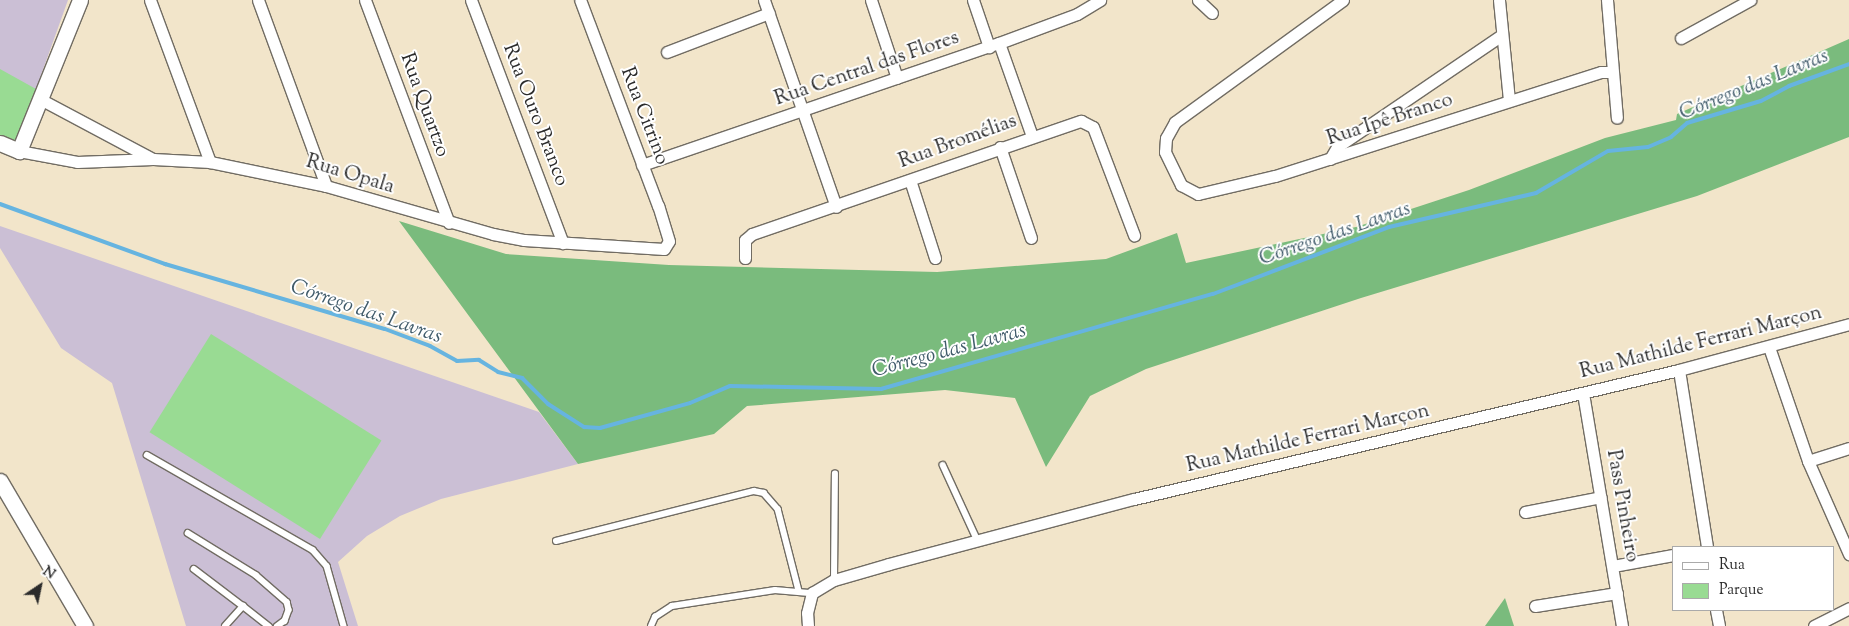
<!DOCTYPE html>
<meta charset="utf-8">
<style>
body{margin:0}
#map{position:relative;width:1849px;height:626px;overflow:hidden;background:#f2e5ca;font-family:"Sorts Mill Goudy",serif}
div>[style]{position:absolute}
.industrial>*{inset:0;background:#cbbfd5}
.green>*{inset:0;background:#99db93;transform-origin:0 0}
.forest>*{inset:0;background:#7abb7d}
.stream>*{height:4px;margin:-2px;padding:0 2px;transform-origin:2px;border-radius:2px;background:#66b4e0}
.roads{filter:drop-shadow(1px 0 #716c63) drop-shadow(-1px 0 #716c63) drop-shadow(0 1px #716c63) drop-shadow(0 -1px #716c63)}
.service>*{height:5.5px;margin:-2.75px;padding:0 2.75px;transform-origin:2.75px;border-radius:2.75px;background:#fff}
.minor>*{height:11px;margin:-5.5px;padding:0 5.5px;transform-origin:5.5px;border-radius:5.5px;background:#fff}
.tertiary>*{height:15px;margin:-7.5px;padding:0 7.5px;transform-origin:7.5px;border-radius:7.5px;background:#fff}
span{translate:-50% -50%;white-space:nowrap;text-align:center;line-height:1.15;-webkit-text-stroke:4px #fff;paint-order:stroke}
.street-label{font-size:20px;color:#2b2b2b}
.water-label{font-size:21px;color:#405b6a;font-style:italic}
.legend{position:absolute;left:1672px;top:546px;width:162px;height:65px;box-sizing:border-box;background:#fff;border:1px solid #aaa;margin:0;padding:6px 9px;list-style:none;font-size:15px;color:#2b2b2b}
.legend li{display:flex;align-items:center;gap:10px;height:25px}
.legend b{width:25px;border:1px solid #aaa}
.north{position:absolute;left:15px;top:561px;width:50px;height:50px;-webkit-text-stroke:4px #fff;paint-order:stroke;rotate:34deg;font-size:14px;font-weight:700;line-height:20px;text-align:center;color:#2b2b2b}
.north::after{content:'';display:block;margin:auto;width:18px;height:22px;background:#2b2b2b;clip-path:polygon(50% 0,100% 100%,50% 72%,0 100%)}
</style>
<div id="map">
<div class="industrial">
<i style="clip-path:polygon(0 0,68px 0,35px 92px,0 73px)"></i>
<i style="clip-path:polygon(0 226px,539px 412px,578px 464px,441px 499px,400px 516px,367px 536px,338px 562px,358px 626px,186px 626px,112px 383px,61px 348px,0 248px)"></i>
</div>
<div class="green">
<i style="clip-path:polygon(0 69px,36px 89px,16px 142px,0 135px)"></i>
<i style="left:211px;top:334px;width:201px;height:116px;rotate:32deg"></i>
</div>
<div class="forest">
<i style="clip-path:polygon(1849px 39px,1849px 137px,1697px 196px,1361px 298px,1146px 369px,1090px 396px,1046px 467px,1015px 398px,945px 390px,747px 406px,714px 434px,578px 464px,399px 221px,506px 254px,669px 265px,937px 272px,1106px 259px,1177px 233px,1186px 263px,1356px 227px,1469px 190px,1605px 138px,1676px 120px,1677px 114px)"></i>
<i style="clip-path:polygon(1505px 598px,1514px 626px,1485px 626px)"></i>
</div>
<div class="stream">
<i style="left:0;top:204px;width:176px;rotate:20deg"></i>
<i style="left:165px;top:264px;width:229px;rotate:16.5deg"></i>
<i style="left:385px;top:329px;width:48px;rotate:20.7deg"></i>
<i style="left:430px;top:346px;width:31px;rotate:29deg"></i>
<i style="left:457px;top:361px;width:22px;rotate:-3deg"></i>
<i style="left:479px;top:360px;width:22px;rotate:32deg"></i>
<i style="left:498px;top:372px;width:25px;rotate:14deg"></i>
<i style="left:522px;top:378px;width:37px;rotate:45deg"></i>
<i style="left:548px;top:404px;width:43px;rotate:32.6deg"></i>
<i style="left:584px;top:427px;width:16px;rotate:4deg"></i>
<i style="left:600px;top:428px;width:93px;rotate:-15.5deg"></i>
<i style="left:690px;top:403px;width:43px;rotate:-23deg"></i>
<i style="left:730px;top:386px;width:151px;rotate:1.1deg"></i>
<i style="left:881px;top:389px;width:345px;rotate:-16deg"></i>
<i style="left:1213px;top:294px;width:188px;rotate:-20.8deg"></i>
<i style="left:1389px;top:227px;width:151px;rotate:-13deg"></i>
<i style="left:1536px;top:193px;width:83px;rotate:-30.3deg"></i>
<i style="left:1608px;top:151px;width:40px;rotate:-5.7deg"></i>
<i style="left:1648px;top:147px;width:25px;rotate:-23deg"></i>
<i style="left:1671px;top:137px;width:21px;rotate:-41deg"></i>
<i style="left:1687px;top:123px;width:77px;rotate:-16.6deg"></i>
<i style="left:1761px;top:101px;width:32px;rotate:-28deg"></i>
<i style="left:1789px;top:86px;width:64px;rotate:-20.1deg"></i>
</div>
<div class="roads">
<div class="service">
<i style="left:147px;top:455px;width:191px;rotate:29.8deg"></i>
<i style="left:313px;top:550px;width:21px;rotate:49deg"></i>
<i style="left:327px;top:566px;width:62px;rotate:74.2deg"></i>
<i style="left:943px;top:465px;width:84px;rotate:65.3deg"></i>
<i style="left:188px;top:533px;width:80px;rotate:31.7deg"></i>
<i style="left:256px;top:575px;width:41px;rotate:41.1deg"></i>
<i style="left:287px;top:602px;width:8px;rotate:76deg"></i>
<i style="left:289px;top:610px;width:12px;rotate:110deg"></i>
<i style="left:285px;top:621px;width:9px;rotate:144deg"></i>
<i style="left:556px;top:541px;width:204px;rotate:-14.2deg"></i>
<i style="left:754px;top:491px;width:10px;rotate:11deg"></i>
<i style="left:764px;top:493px;width:21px;rotate:49deg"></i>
<i style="left:778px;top:509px;width:85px;rotate:75.6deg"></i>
<i style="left:194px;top:569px;width:61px;rotate:37.1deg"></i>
<i style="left:834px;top:580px;width:106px;rotate:-89.5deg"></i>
<i style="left:225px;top:626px;width:27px;rotate:-48deg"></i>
<i style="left:243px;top:606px;width:33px;rotate:38deg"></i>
<i style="left:651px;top:626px;width:10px;rotate:-66deg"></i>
<i style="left:655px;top:617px;width:20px;rotate:-33deg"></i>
<i style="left:672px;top:606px;width:104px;rotate:-8.8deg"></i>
<i style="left:775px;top:590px;width:37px;rotate:5deg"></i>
</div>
<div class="minor">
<i style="left:150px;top:0;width:173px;rotate:69.7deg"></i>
<i style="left:258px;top:0;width:198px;rotate:69.9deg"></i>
<i style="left:365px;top:0;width:238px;rotate:69.4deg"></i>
<i style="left:471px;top:0;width:260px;rotate:69.3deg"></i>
<i style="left:764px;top:0;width:219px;rotate:70.8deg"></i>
<i style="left:871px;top:0;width:82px;rotate:71.6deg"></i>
<i style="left:973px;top:0;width:50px;rotate:71.2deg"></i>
<i style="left:1198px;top:0;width:19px;rotate:43deg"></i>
<i style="left:1343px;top:0;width:208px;rotate:144deg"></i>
<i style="left:1175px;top:122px;width:18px;rotate:119deg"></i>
<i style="left:1166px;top:138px;width:14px;rotate:94deg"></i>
<i style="left:1165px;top:152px;width:37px;rotate:64deg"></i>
<i style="left:1181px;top:185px;width:19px;rotate:28deg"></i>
<i style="left:1198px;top:194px;width:79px;rotate:-13.2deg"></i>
<i style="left:1275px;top:176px;width:342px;rotate:-17.7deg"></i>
<i style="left:1601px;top:72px;width:11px"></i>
<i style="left:1499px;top:0;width:100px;rotate:84.3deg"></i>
<i style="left:1607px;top:0;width:118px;rotate:85.2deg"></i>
<i style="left:1681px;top:38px;width:79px;rotate:-28.8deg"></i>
<i style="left:999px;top:43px;width:99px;rotate:70.5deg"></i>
<i style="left:667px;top:52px;width:109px;rotate:-20.9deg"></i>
<i style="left:40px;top:99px;width:128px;rotate:28deg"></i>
<i style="left:1000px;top:147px;width:96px;rotate:71.2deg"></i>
<i style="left:19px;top:151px;width:59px;rotate:10.7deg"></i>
<i style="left:77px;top:162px;width:76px;rotate:-2.3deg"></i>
<i style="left:153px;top:159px;width:57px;rotate:3deg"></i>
<i style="left:210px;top:162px;width:118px;rotate:11.7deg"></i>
<i style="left:326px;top:186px;width:174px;rotate:16deg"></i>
<i style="left:493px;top:234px;width:32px;rotate:11deg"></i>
<i style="left:524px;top:240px;width:140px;rotate:3.7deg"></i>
<i style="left:664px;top:249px;width:9px;rotate:-58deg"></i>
<i style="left:669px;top:241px;width:37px;rotate:-107deg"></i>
<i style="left:658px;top:206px;width:220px;rotate:-110.7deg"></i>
<i style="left:1330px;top:159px;width:14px;rotate:-60deg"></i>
<i style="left:1337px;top:147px;width:199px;rotate:-34.2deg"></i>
<i style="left:642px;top:165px;width:377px;rotate:-18.9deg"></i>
<i style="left:999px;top:43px;width:83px;rotate:-20.4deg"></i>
<i style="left:1077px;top:14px;width:27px;rotate:-31deg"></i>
<i style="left:910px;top:180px;width:82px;rotate:72.2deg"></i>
<i style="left:745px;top:258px;width:18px;rotate:-90deg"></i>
<i style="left:745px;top:240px;width:9px;rotate:-41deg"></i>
<i style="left:752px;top:234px;width:348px;rotate:-19deg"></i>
<i style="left:1081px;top:121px;width:13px;rotate:27deg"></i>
<i style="left:1093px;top:127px;width:116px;rotate:69.2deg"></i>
<i style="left:1769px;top:347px;width:120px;rotate:71.1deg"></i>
<i style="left:1808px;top:461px;width:102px;rotate:66.2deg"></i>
<i style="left:1679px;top:370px;width:179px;rotate:81deg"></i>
<i style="left:1583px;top:393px;width:236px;rotate:80.5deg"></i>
<i style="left:1808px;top:461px;width:43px;rotate:-17.6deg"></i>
<i style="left:1525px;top:512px;width:77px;rotate:-11.2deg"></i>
<i style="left:1613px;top:566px;width:61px;rotate:-10.4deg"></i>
<i style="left:1535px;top:606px;width:83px;rotate:-9deg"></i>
<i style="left:1716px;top:610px;width:16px;rotate:79deg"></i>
<i style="left:808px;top:626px;width:13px;rotate:-94deg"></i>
<i style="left:807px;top:613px;width:21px;rotate:-76deg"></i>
<i style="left:812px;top:593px;width:26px;rotate:-31deg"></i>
<i style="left:834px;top:580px;width:57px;rotate:-16.2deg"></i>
<i style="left:889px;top:564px;width:253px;rotate:-14.9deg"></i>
<i style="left:1134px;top:499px;width:560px;rotate:-13.32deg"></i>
<i style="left:1679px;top:370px;width:176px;rotate:-15.1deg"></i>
<i style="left:1814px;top:626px;width:39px;rotate:-27deg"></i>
</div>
<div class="tertiary">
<i style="left:0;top:143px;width:21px;rotate:23deg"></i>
<i style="left:19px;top:151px;width:163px;rotate:-68deg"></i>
<i style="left:0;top:481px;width:168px;rotate:59.6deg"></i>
</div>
</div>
<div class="street-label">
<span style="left:867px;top:69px;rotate:-19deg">Rua Central das Flores</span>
<span style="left:424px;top:105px;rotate:70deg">Rua Quartzo</span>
<span style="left:535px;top:115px;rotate:69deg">Rua Ouro Branco</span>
<span style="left:644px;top:116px;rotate:69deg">Rua Citrino</span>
<span style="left:1390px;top:120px;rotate:-18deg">Rua Ipê Branco</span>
<span style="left:958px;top:142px;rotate:-20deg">Rua Bromélias</span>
<span style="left:350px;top:175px;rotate:17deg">Rua Opala</span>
<span style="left:1701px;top:343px;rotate:-14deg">Rua Mathilde Ferrari Marçon</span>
<span style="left:1308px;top:439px;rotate:-13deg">Rua Mathilde Ferrari Marçon</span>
<span style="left:1622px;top:506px;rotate:80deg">Pass Pinheiro</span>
</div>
<div class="water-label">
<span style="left:1754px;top:85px;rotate:-22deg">Córrego das Lavras</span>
<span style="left:1335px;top:234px;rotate:-19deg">Córrego das Lavras</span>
<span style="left:366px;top:312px;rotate:19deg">Córrego das Lavras</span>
<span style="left:949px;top:351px;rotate:-15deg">Córrego das Lavras</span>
</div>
<ul class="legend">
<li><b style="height:6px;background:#fff"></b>Rua</li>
<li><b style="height:14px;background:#99db93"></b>Parque</li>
</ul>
<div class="north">N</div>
</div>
